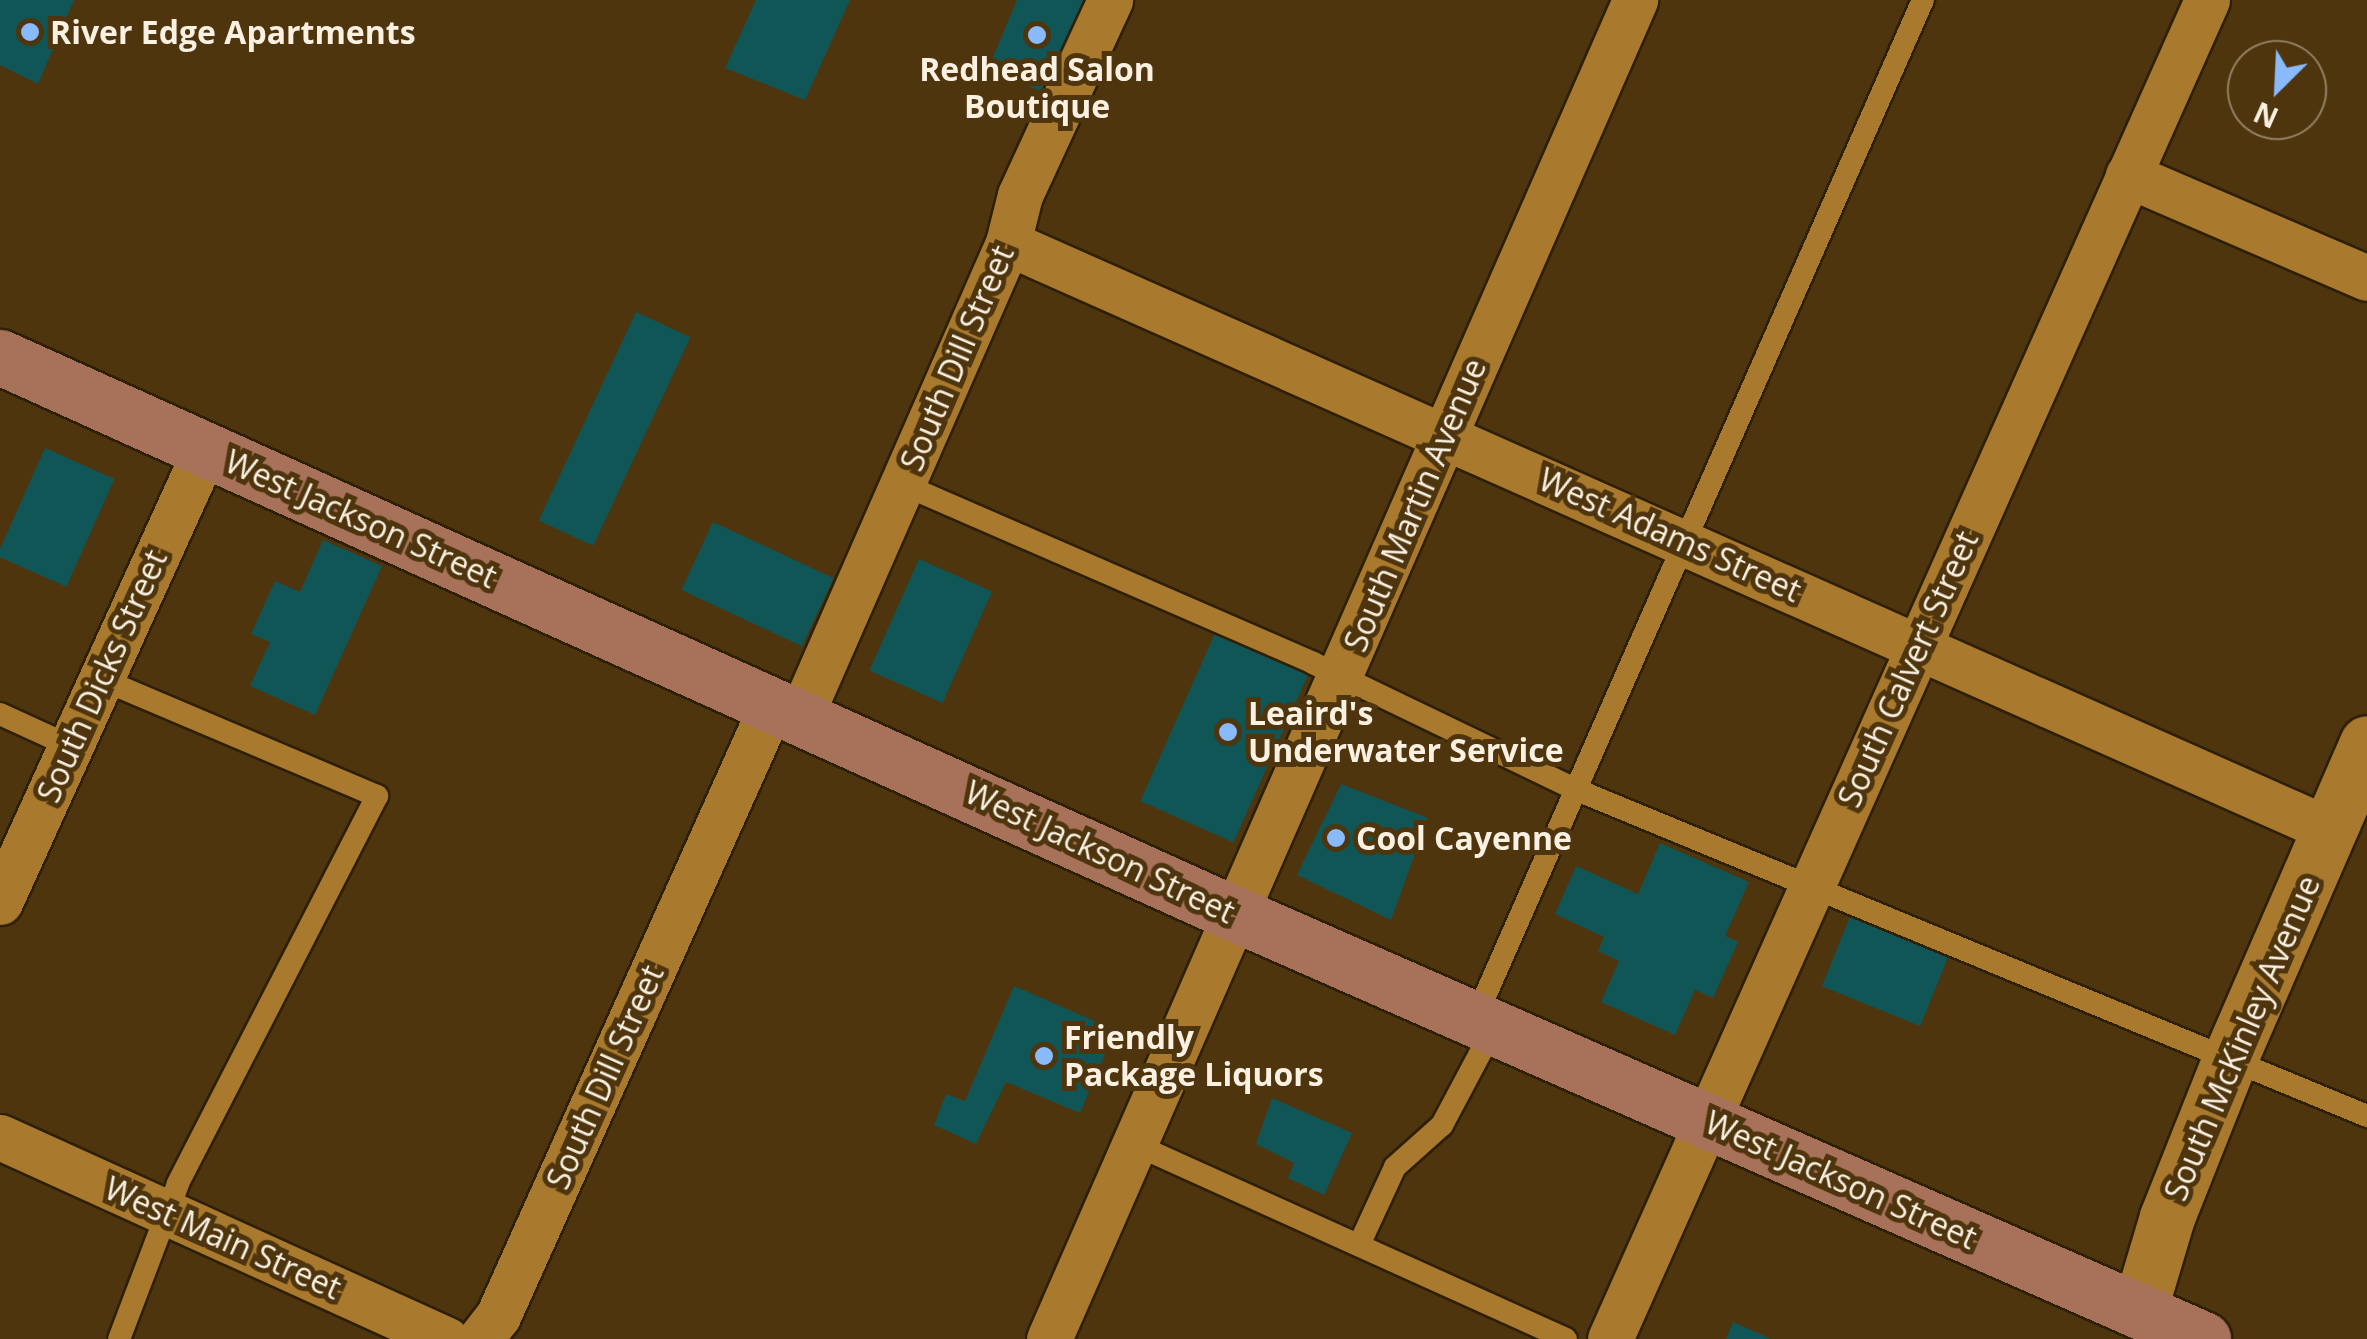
<!DOCTYPE html>
<style>
body{margin:0}
#map{position:relative;width:2367px;height:1339px;overflow:hidden;background:#4e350d;font-family:"Open Sans",sans-serif}
div>[style]{position:absolute}
.building>*{inset:0;background:#105657;transform-origin:0 0}
.roads{filter:drop-shadow(2px 0 #2e1f07) drop-shadow(-2px 0 #2e1f07) drop-shadow(0 2px #2e1f07) drop-shadow(0 -2px #2e1f07)}
.service>*{height:22px;margin:-11px;padding:0 11px;transform-origin:11px;border-radius:11px;background:#a97a2e}
.minor>*{height:45px;margin:-22.5px;padding:0 22.5px;transform-origin:22.5px;border-radius:22.5px;background:#a97a2e}
.tertiary>*{height:55px;margin:-27.5px;padding:0 27.5px;transform-origin:27.5px;border-radius:27.5px;background:#a97a2e}
.secondary>*{height:55px;margin:-27.5px;padding:0 27.5px;transform-origin:27.5px;border-radius:27.5px;background:#a8725a}
.dots>*{width:28px;height:28px;translate:-50% -50%;box-sizing:border-box;border:5px solid #4e350d;border-radius:50%}
span{translate:-50% -50%;white-space:nowrap;text-align:center;line-height:1.15;-webkit-text-stroke:10px #4e350d;paint-order:stroke}
.poi-label{font-size:32px;color:#fbf1e3;font-weight:700}
.left{translate:0 -50%;text-align:left}
.street-label{font-size:32px;color:#fbf1e3}
.north{position:absolute;left:2227px;top:40px;width:100px;height:100px;box-sizing:border-box;background:#4e350d;border:2px solid #938063;border-radius:50%;rotate:204deg;font-size:28px;font-weight:700;line-height:40px;text-align:center;color:#fbf1e3}
.north::after{content:'';display:block;margin:auto;width:35px;height:45px;background:#88bafc;clip-path:polygon(50% 0,100% 100%,50% 72%,0 100%)}
</style>
<div id="map">
<div class="building">
<i style="clip-path:polygon(0 0,74px 0,38px 84px,0 65px)"></i>
<i style="clip-path:polygon(756px 0,850px 0,805px 100px,725px 68px)"></i>
<i style="clip-path:polygon(1017px 0,1087px 0,1047px 94px,988px 69px)"></i>
<i style="left:636px;top:312px;width:60px;height:230px;rotate:25deg"></i>
<i style="left:45px;top:448px;width:76px;height:118px;rotate:24deg"></i>
<i style="left:713px;top:522px;width:133px;height:75px;rotate:25deg"></i>
<i style="clip-path:polygon(323px 540px,382px 566px,315px 715px,250px 686px,270px 642px,251px 634px,275px 581px,300px 592px)"></i>
<i style="left:919px;top:559px;width:80px;height:122px;rotate:24deg"></i>
<i style="left:1220px;top:622px;width:102px;height:196px;rotate:24deg"></i>
<i style="clip-path:polygon(1341px 784px,1428px 818px,1391px 920px,1297px 875px)"></i>
<i style="clip-path:polygon(1660px 843px,1749px 882px,1725px 936px,1738px 942px,1713px 998px,1695px 990px,1675px 1035px,1601px 1002px,1619px 961px,1598px 951px,1604px 937px,1555px 914px,1576px 866px,1638px 894px)"></i>
<i style="left:1856px;top:902px;width:106px;height:91px;rotate:22deg"></i>
<i style="clip-path:polygon(1014px 986px,1115px 1030px,1080px 1113px,1006px 1082px,976px 1144px,934px 1125px,946px 1094px,965px 1101px)"></i>
<i style="clip-path:polygon(1272px 1098px,1352px 1133px,1324px 1195px,1288px 1178px,1294px 1163px,1256px 1144px)"></i>
<i style="clip-path:polygon(1733px 1322px,1771px 1339px,1726px 1339px)"></i>
</div>
<div class="roads">
<div class="service">
<i style="left:902px;top:484px;width:448px;rotate:23.5deg"></i>
<i style="left:1313px;top:663px;width:293px;rotate:25.7deg"></i>
<i style="left:1577px;top:790px;width:855px;rotate:22.42deg"></i>
<i style="left:101px;top:679px;width:300px;rotate:23deg"></i>
<i style="left:377px;top:796px;width:436px;rotate:117.2deg"></i>
<i style="left:178px;top:1184px;width:166px;rotate:110.8deg"></i>
<i style="left:0;top:714px;width:77px;rotate:24.6deg"></i>
<i style="left:1475px;top:1019px;width:1113px;rotate:-66.27deg"></i>
<i style="left:1134px;top:1144px;width:474px;rotate:24.3deg"></i>
<i style="left:1359px;top:1245px;width:86px;rotate:-65.2deg"></i>
<i style="left:1395px;top:1167px;width:63px;rotate:-41.8deg"></i>
<i style="left:1442px;top:1125px;width:111px;rotate:-62deg"></i>
</div>
<div class="minor">
<i style="left:2128px;top:175px;width:260px;rotate:23.3deg"></i>
<i style="left:1008px;top:243px;width:1446px;rotate:23.94deg"></i>
<i style="left:801px;top:715px;width:515px;rotate:-66.32deg"></i>
<i style="left:1008px;top:243px;width:49px;rotate:-76deg"></i>
<i style="left:1020px;top:195px;width:215px;rotate:-65.2deg"></i>
<i style="left:0;top:902px;width:496px;rotate:-65.6deg"></i>
<i style="left:0;top:1137px;width:490px;rotate:24.4deg"></i>
<i style="left:480px;top:1339px;width:29px;rotate:-52deg"></i>
<i style="left:498px;top:1316px;width:673px;rotate:-65.87deg"></i>
<i style="left:1049px;top:1339px;width:1462px;rotate:-66.36deg"></i>
<i style="left:1610px;top:1339px;width:1466px;rotate:-65.97deg"></i>
</div>
<div class="tertiary">
<i style="left:2139px;top:1311px;width:98px;rotate:-73.4deg"></i>
<i style="left:2167px;top:1217px;width:173px;rotate:-68.3deg"></i>
<i style="left:2231px;top:1056px;width:341px;rotate:-66.5deg"></i>
</div>
<div class="secondary">
<i style="left:0;top:357px;width:1325px;rotate:24.28deg"></i>
<i style="left:1208px;top:902px;width:1087px;rotate:23.71deg"></i>
</div>
</div>
<div class="dots">
<i style="left:30px;top:32px;background:#88bafc"></i>
<i style="left:1037px;top:35px;background:#88bafc"></i>
<i style="left:1228px;top:732px;background:#88bafc"></i>
<i style="left:1336px;top:838px;background:#88bafc"></i>
<i style="left:1044px;top:1056px;background:#88bafc"></i>
</div>
<div class="poi-label">
<span class="left" style="left:50px;top:32px">River Edge Apartments</span>
<span style="left:1037px;top:88px">Redhead Salon<br>Boutique</span>
<span class="left" style="left:1248px;top:732px">Leaird's<br>Underwater Service</span>
<span class="left" style="left:1356px;top:838px">Cool Cayenne</span>
<span class="left" style="left:1064px;top:1056px">Friendly<br>Package Liquors</span>
</div>
<div class="street-label">
<span style="left:957px;top:358px;rotate:-67deg">South Dill Street</span>
<span style="left:1415px;top:505px;rotate:-67deg">South Martin Avenue</span>
<span style="left:361px;top:519px;rotate:24deg">West Jackson Street</span>
<span style="left:1670px;top:535px;rotate:24deg">West Adams Street</span>
<span style="left:1908px;top:669px;rotate:-66deg">South Calvert Street</span>
<span style="left:102px;top:676px;rotate:-66deg">South Dicks Street</span>
<span style="left:1100px;top:852px;rotate:25deg">West Jackson Street</span>
<span style="left:2242px;top:1038px;rotate:-67deg">South McKinley Avenue</span>
<span style="left:605px;top:1077px;rotate:-66deg">South Dill Street</span>
<span style="left:1841px;top:1180px;rotate:24deg">West Jackson Street</span>
<span style="left:223px;top:1238px;rotate:24deg">West Main Street</span>
</div>
<div class="north">N</div>
</div>
